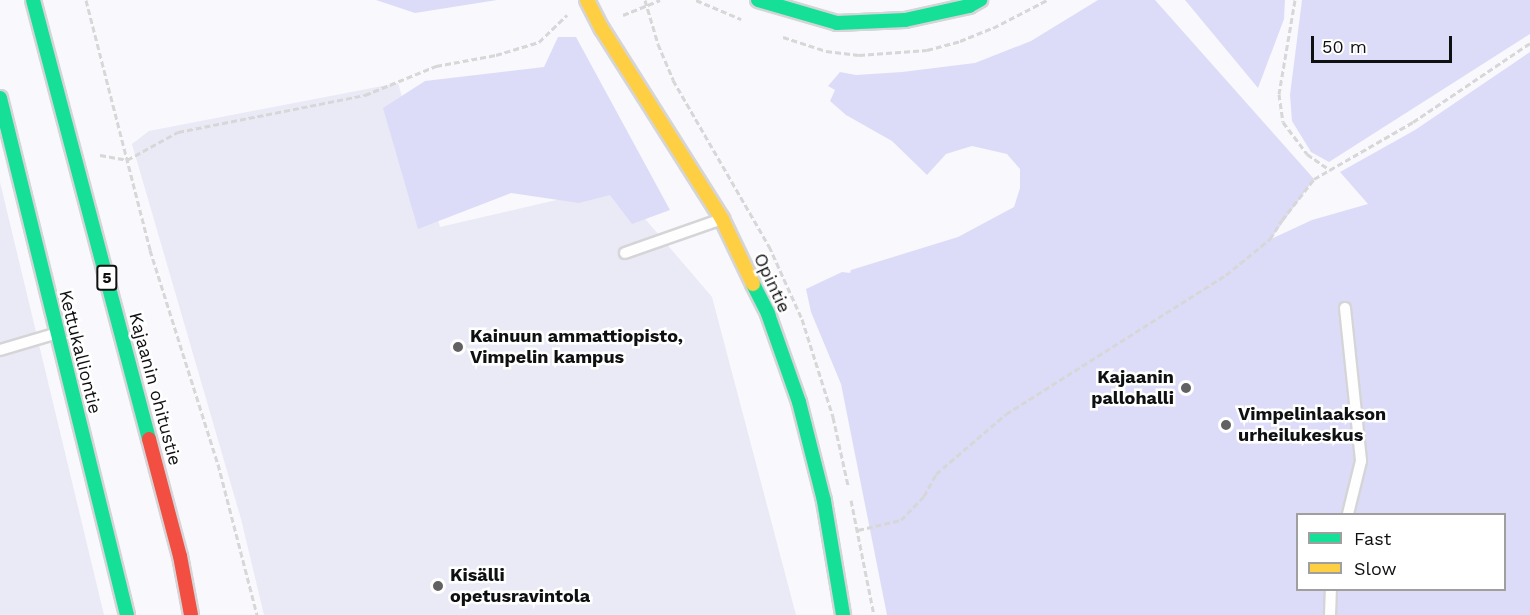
<!DOCTYPE html>
<meta charset="utf-8">
<style>
body{margin:0}
#map{position:relative;width:1530px;height:615px;overflow:hidden;background:#f8f8fd;font-family:"Work Sans",sans-serif}
div>[style]{position:absolute}
.built>*{inset:0;background:#e9eaf5}
.green>*{inset:0;background:#dcdcf8}
.path>*{height:3px;margin-top:-1.5px;transform-origin:0;background:repeating-linear-gradient(90deg,#d7d7d8 0 6px,transparent 0 9px)}
.roads{filter:drop-shadow(2px 0 #d5d5d8) drop-shadow(-2px 0 #d5d5d8) drop-shadow(0 2px #d5d5d8) drop-shadow(0 -2px #d5d5d8)}
.lane>*{height:10px;margin:-5px;padding:0 5px;transform-origin:5px;border-radius:5px;background:#fefeff}
.fast>*{height:14px;margin:-7px;padding:0 7px;transform-origin:7px;border-radius:7px;background:#16e098}
.slow>*{height:14px;margin:-7px;padding:0 7px;transform-origin:7px;border-radius:7px;background:#ffcf43}
.jam>*{height:14px;margin:-7px;padding:0 7px;transform-origin:7px;border-radius:7px;background:#f24e42}
.dots>*{width:16px;height:16px;translate:-50% -50%;box-sizing:border-box;border:3px solid #fff;border-radius:50%}
span{translate:-50% -50%;white-space:nowrap;text-align:center;line-height:1.15;-webkit-text-stroke:5px #fff;paint-order:stroke}
.shield-label span{padding:2px 4px;background:#fff;border:2px solid;border-radius:4px;-webkit-text-stroke-width:0}
.shield-label{font-size:16px;color:#0f1012;font-weight:700}
.street-label{font-size:18px;color:#0f1012}
.poi-label{font-size:18px;color:#0f1012;font-weight:700}
.left{translate:0 -50%;text-align:left}
.right{translate:-100% -50%;text-align:right}
.legend{position:absolute;left:1296px;top:513px;width:210px;height:78px;box-sizing:border-box;background:#fff;border:2px solid #9f9fa0;margin:0;padding:8px 10px;list-style:none;font-size:18px;color:#0f1012}
.legend li{display:flex;align-items:center;gap:12px;height:30px}
.legend b{width:30px;border:2px solid #9f9fa0}
.scale{position:absolute;left:1311px;top:36px;width:141px;height:27px;box-sizing:border-box;border:3px solid #0f1012;border-top:0;padding-left:8px;font-size:18px;line-height:21px;white-space:nowrap;color:#0f1012;-webkit-text-stroke:4px #fff;paint-order:stroke}
</style>
<div id="map">
<div class="built">
<i style="clip-path:polygon(398px 83px,440px 227px,617px 186px,712px 297px,796px 615px,264px 615px,241px 519px,132px 144px,149px 131px)"></i>
<i style="clip-path:polygon(0 182px,104px 615px,0 615px)"></i>
</div>
<div class="green">
<i style="clip-path:polygon(376px 0,497px 0,415px 13px)"></i>
<i style="clip-path:polygon(evenodd,1098px 0,1155px 0,1314px 179px,1271px 239px,1312px 220px,1368px 204px,1340px 172px,1415px 130px,1530px 52px,1530px 615px,887px 615px,841px 384px,811px 312px,806px 289px,842px 272px,850px 273px,851px 270px,958px 237px,1014px 207px,1020px 188px,1020px 169px,1007px 154px,972px 146px,946px 154px,927px 175px,892px 141px,846px 115px,830px 101px,835px 90px,828px 86px,840px 72px,856px 75px,902px 72px,975px 63px,1031px 41px,1098px 0,1298px 514px,1504px 514px,1504px 590px,1298px 590px,1298px 514px)"></i>
<i style="clip-path:polygon(1185px 0,1285px 0,1284px 19px,1258px 88px)"></i>
<i style="clip-path:polygon(1302px 0,1530px 0,1530px 34px,1329px 162px,1311px 152px,1292px 121px,1290px 95px)"></i>
<i style="clip-path:polygon(558px 37px,576px 37px,670px 210px,632px 224px,610px 195px,579px 203px,511px 193px,418px 229px,383px 108px,425px 81px,544px 67px)"></i>
</div>
<div class="path">
<i style="left:86px;top:0;width:258px;rotate:75.6deg"></i>
<i style="left:150px;top:250px;width:225px;rotate:72.4deg"></i>
<i style="left:218px;top:464px;width:156px;rotate:75.5deg"></i>
<i style="left:645px;top:0;width:46px;rotate:73.5deg"></i>
<i style="left:658px;top:44px;width:39px;rotate:67deg"></i>
<i style="left:673px;top:80px;width:192px;rotate:60deg"></i>
<i style="left:769px;top:246px;width:80px;rotate:65.7deg"></i>
<i style="left:802px;top:319px;width:103px;rotate:72.4deg"></i>
<i style="left:833px;top:417px;width:70px;rotate:77.6deg"></i>
<i style="left:696px;top:0;width:49px;rotate:22.9deg"></i>
<i style="left:1295px;top:0;width:95px;rotate:99.7deg"></i>
<i style="left:1279px;top:94px;width:28px;rotate:82deg"></i>
<i style="left:1283px;top:122px;width:40px;rotate:53deg"></i>
<i style="left:1307px;top:154px;width:28px;rotate:35deg"></i>
<i style="left:623px;top:15px;width:40px;rotate:-22deg"></i>
<i style="left:783px;top:37px;width:45px;rotate:18deg"></i>
<i style="left:826px;top:51px;width:33px;rotate:7deg"></i>
<i style="left:859px;top:55px;width:68px;rotate:-4.2deg"></i>
<i style="left:927px;top:50px;width:34px;rotate:-15deg"></i>
<i style="left:960px;top:41px;width:35px;rotate:-22deg"></i>
<i style="left:993px;top:28px;width:61px;rotate:-27.4deg"></i>
<i style="left:100px;top:155px;width:27px;rotate:10deg"></i>
<i style="left:127px;top:160px;width:58px;rotate:-28.8deg"></i>
<i style="left:178px;top:132px;width:191px;rotate:-11.2deg"></i>
<i style="left:365px;top:95px;width:77px;rotate:-22.2deg"></i>
<i style="left:436px;top:66px;width:61px;rotate:-10.4deg"></i>
<i style="left:496px;top:55px;width:45px;rotate:-16.8deg"></i>
<i style="left:539px;top:42px;width:39px;rotate:-44deg"></i>
<i style="left:851px;top:500px;width:117px;rotate:78.7deg"></i>
<i style="left:858px;top:530px;width:44px;rotate:-13.1deg"></i>
<i style="left:901px;top:520px;width:33px;rotate:-46deg"></i>
<i style="left:924px;top:496px;width:25px;rotate:-61deg"></i>
<i style="left:936px;top:474px;width:92px;rotate:-40.6deg"></i>
<i style="left:1006px;top:414px;width:260px;rotate:-32.3deg"></i>
<i style="left:1226px;top:275px;width:57px;rotate:-39.3deg"></i>
<i style="left:1270px;top:239px;width:22px;rotate:-58deg"></i>
<i style="left:1282px;top:220px;width:52px;rotate:-52deg"></i>
<i style="left:1314px;top:179px;width:114px;rotate:-29.9deg"></i>
<i style="left:1413px;top:122px;width:141px;rotate:-34deg"></i>
</div>
<div class="roads">
<div class="lane">
<i style="left:625px;top:253px;width:100px;rotate:-19.3deg"></i>
<i style="left:1345px;top:308px;width:154px;rotate:84deg"></i>
<i style="left:1361px;top:461px;width:55px;rotate:103.8deg"></i>
<i style="left:0;top:350px;width:56px;rotate:-16.5deg"></i>
<i style="left:1330px;top:615px;width:25px;rotate:-88deg"></i>
</div>
<div class="fast">
<i style="left:33px;top:0;width:454px;rotate:75.2deg"></i>
<i style="left:758px;top:0;width:82px;rotate:16.2deg"></i>
<i style="left:837px;top:23px;width:68px;rotate:-2.5deg"></i>
<i style="left:905px;top:20px;width:66px;rotate:-12.3deg"></i>
<i style="left:969px;top:6px;width:13px;rotate:-29deg"></i>
<i style="left:0;top:98px;width:532px;rotate:76.2deg"></i>
<i style="left:753px;top:284px;width:34px;rotate:63deg"></i>
<i style="left:768px;top:314px;width:93px;rotate:70.6deg"></i>
<i style="left:799px;top:402px;width:102px;rotate:75.8deg"></i>
<i style="left:824px;top:501px;width:116px;rotate:80.5deg"></i>
</div>
<div class="slow">
<i style="left:587px;top:0;width:33px;rotate:63deg"></i>
<i style="left:602px;top:29px;width:225px;rotate:57.7deg"></i>
<i style="left:722px;top:219px;width:72px;rotate:64.5deg"></i>
</div>
<div class="jam">
<i style="left:149px;top:439px;width:121px;rotate:75.2deg"></i>
<i style="left:180px;top:556px;width:60px;rotate:79.4deg"></i>
</div>
</div>
<div class="dots">
<i style="left:458px;top:347px;background:#616164"></i>
<i style="left:1186px;top:388px;background:#616164"></i>
<i style="left:1226px;top:425px;background:#616164"></i>
<i style="left:438px;top:586px;background:#616164"></i>
</div>
<div class="shield-label">
<span style="left:107px;top:278px">5</span>
</div>
<div class="street-label">
<span style="left:772px;top:283px;rotate:65deg">Opintie</span>
<span style="left:80px;top:352px;rotate:76deg">Kettukalliontie</span>
<span style="left:155px;top:389px;rotate:75deg">Kajaanin ohitustie</span>
</div>
<div class="poi-label">
<span class="left" style="left:470px;top:347px">Kainuun ammattiopisto,<br>Vimpelin kampus</span>
<span class="right" style="left:1174px;top:388px">Kajaanin<br>pallohalli</span>
<span class="left" style="left:1238px;top:425px">Vimpelinlaakson<br>urheilukeskus</span>
<span class="left" style="left:450px;top:586px">Kisälli<br>opetusravintola</span>
</div>
<ul class="legend">
<li><b style="height:8px;background:#16e098"></b>Fast</li>
<li><b style="height:8px;background:#ffcf43"></b>Slow</li>
</ul>
<div class="scale">50 m</div>
</div>
